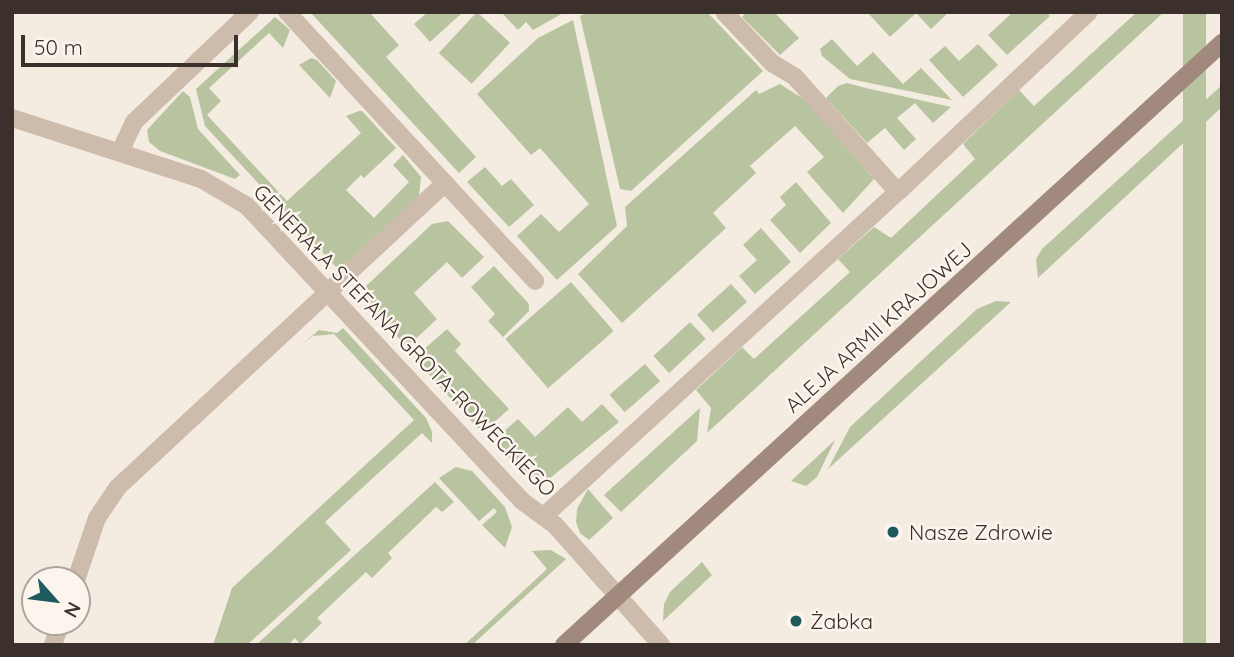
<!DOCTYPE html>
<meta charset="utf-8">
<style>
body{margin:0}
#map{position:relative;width:1234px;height:657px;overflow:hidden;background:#f4ebe1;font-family:Quicksand,sans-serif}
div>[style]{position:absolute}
.green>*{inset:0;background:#b8c4a0;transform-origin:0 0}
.street>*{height:18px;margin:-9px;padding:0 9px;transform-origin:9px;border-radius:9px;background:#cdbbac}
.secondary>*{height:18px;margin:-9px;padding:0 9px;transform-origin:9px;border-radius:9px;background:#a18a7d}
.dots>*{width:19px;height:19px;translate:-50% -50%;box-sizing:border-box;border:4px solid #fbf5ee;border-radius:50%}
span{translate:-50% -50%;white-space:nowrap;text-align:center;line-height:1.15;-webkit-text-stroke:5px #fbf5ee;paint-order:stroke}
.street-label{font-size:21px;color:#3b302b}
.poi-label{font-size:21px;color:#3b302b}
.left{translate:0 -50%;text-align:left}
.frame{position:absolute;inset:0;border:14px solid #3b302b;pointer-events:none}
.north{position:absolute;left:21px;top:566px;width:70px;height:70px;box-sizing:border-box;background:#fbf5ee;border:2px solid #aea6a0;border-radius:50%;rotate:118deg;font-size:19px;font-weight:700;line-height:28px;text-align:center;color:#3b302b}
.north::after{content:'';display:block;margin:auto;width:24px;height:32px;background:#1f5a5e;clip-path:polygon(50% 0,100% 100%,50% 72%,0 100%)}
.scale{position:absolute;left:21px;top:35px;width:217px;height:32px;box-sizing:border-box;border:4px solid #3b302b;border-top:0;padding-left:9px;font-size:21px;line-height:24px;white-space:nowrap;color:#3b302b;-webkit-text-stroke:5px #fbf5ee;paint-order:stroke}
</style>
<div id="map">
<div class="green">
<i style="clip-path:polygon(310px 12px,369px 12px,399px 45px,386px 57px,476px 157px,459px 173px)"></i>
<i style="clip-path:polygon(428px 12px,463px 12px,430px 42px,414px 24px)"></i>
<i style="left:477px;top:12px;width:45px;height:56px;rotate:43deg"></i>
<i style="clip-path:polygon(501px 12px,565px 12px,533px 30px,526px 22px,518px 30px)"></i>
<i style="clip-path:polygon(588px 12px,707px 12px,763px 71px,631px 191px,620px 189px,580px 16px)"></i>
<i style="clip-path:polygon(747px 12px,774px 12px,799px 38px,780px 55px,742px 17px)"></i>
<i style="clip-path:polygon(867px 12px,949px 12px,931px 29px,916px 13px,890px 37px)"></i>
<i style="clip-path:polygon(1013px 12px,1046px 12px,1050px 16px,1007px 55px,988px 35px)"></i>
<i style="clip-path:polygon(1137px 12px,1164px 12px,707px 433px,711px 408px,696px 390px,742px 347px,754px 359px,850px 272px,838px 259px,874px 227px,891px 238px,975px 159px,963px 144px,1019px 90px,1034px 106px)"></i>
<i style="left:1183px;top:12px;width:23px;height:644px"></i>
<i style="clip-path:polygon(275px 17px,290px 30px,283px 48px,269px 33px,209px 88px,221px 101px,207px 115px,287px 201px,361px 133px,346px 116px,359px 111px,362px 111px,396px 148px,364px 178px,361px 175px,346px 190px,374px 218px,409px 182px,393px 165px,403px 155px,421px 177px,419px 196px,339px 270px,205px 126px,196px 89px)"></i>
<i style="clip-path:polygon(573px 20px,617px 226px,557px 280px,517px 236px,541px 214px,559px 232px,589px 204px,540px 148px,531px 155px,477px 94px,538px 38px)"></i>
<i style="clip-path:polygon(832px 39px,857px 66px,873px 52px,903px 84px,921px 68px,952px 100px,850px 79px,822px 56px,820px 49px)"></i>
<i style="clip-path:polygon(978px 44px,998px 65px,963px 97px,929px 60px,945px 46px,959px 61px)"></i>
<i style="clip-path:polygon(311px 58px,317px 60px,336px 81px,330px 98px,299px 65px)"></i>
<i style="clip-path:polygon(847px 83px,866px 88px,951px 107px,933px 123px,915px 103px,897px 118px,916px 139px,904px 150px,885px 128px,867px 143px,826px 98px,838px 86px)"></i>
<i style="clip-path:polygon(780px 84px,805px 100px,874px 179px,843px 213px,807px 172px,824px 157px,795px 126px,750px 166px,756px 173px,713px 213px,726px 228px,622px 323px,578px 274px,627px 226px,625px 207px,756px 90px,759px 94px)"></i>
<i style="clip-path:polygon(1222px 85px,1222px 107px,1038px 278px,1036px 259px,1042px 249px)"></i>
<i style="clip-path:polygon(183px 91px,190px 97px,198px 129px,240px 175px,235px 179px,160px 151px,149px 142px,147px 130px)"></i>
<i style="clip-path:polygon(485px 167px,502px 186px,511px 179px,534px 205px,509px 227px,467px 182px)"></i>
<i style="clip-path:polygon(796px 182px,831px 223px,800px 253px,770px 220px,786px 205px,780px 197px)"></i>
<i style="clip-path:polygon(448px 221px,484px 257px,462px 278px,447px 262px,414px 293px,437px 319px,407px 347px,363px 300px,364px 288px,432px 224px)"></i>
<i style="clip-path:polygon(761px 228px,791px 262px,755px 294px,739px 276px,757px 260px,743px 245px)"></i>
<i style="clip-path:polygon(494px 266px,529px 304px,529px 311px,503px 337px,488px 321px,495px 314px,471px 287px)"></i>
<i style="left:571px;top:282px;width:65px;height:87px;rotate:49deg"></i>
<i style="left:731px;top:284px;width:24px;height:46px;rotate:48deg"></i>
<i style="clip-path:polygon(996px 301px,1011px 302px,828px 469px,850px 427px,977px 309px)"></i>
<i style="left:690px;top:322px;width:23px;height:50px;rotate:47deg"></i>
<i style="clip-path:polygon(343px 328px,426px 418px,432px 432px,432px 443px,422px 433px,325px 522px,351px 550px,247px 645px,213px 645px,232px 588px,414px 420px,334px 334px,313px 336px,299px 347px,319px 330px,337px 333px)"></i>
<i style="clip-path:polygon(447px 329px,461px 344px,455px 351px,509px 409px,482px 433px,414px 358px)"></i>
<i style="left:645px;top:364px;width:23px;height:47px;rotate:49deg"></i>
<i style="clip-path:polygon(602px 404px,619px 422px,544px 483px,525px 474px,493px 441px,518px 419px,535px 437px,568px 407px,582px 422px)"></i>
<i style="clip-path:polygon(700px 408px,697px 441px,621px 512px,604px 495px)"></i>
<i style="clip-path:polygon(835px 440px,817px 477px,806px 486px,791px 481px)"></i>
<i style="clip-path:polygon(456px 467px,472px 471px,505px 507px,512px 527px,505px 548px,482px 525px,497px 512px,494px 508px,479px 521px,439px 478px)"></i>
<i style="clip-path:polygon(435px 482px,454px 502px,442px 512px,436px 507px,388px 553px,392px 558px,372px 578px,366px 572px,317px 618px,322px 623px,300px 644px,295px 638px,288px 645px,256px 645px)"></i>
<i style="clip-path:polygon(588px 489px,613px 518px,589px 540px,580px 533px,576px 522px,577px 509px)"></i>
<i style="clip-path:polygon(551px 550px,566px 559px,472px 645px,464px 645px,547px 569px,532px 551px)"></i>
<i style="clip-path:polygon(702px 562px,712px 575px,663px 621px,664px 604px,670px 592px)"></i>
</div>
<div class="street">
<i style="left:287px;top:12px;width:366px;rotate:47.3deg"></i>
<i style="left:724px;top:12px;width:70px;rotate:46.7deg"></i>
<i style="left:772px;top:63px;width:27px;rotate:31deg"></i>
<i style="left:795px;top:77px;width:154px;rotate:48.2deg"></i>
<i style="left:12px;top:118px;width:199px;rotate:17.9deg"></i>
<i style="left:201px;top:179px;width:53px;rotate:30.4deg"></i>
<i style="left:247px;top:206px;width:403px;rotate:47deg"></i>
<i style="left:522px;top:501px;width:41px;rotate:36deg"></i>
<i style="left:555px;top:525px;width:160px;rotate:48.5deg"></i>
<i style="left:120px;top:152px;width:33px;rotate:-65deg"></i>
<i style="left:134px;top:122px;width:160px;rotate:-43.5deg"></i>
<i style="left:544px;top:516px;width:480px;rotate:-42.5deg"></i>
<i style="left:898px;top:192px;width:262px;rotate:-43.3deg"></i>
<i style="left:76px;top:580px;width:65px;rotate:-71.3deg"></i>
<i style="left:97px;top:518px;width:36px;rotate:-56deg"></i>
<i style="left:117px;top:488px;width:448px;rotate:-42.9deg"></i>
<i style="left:53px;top:645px;width:24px;rotate:-71deg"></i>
</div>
<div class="secondary">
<i style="left:564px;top:645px;width:892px;rotate:-42.46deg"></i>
</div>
<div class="dots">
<i style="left:893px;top:532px;background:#1f5a5e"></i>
<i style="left:796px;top:621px;background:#1f5a5e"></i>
</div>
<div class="street-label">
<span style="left:878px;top:327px;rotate:-42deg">ALEJA ARMII KRAJOWEJ</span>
<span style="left:405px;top:340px;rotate:46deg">GENERAŁA STEFANA GROTA-ROWECKIEGO</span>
</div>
<div class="poi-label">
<span class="left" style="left:909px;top:532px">Nasze Zdrowie</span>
<span class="left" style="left:810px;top:621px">Żabka</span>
</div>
<div class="frame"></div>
<div class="north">N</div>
<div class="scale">50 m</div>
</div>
